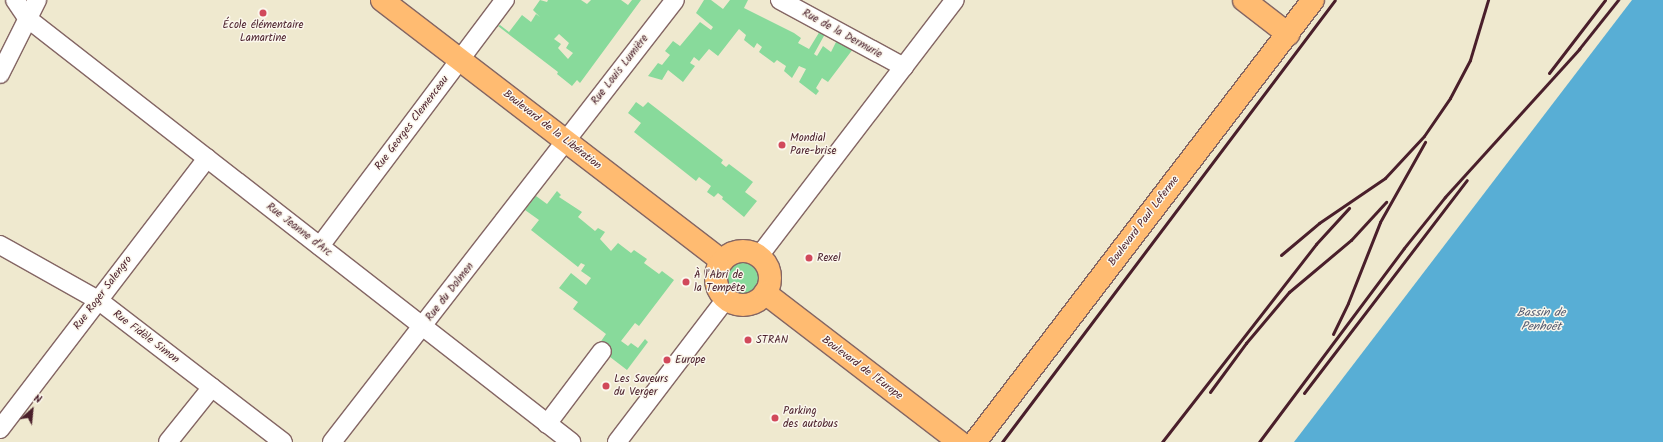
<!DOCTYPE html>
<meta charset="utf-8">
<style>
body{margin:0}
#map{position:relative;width:1663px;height:442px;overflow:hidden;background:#efe9cf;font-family:Kalam,sans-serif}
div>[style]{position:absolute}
.green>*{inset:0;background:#88da9b}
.round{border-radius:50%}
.water>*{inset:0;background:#58aed5}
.roads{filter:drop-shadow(1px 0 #846664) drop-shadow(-1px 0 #846664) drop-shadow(0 1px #846664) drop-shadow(0 -1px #846664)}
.minor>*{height:18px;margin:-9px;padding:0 9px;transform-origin:9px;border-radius:9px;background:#fff}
.major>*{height:22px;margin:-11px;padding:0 11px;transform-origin:11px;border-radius:11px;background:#ffbb71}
.major>.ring{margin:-11px;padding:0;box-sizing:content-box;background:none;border:22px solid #ffbb71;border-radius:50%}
.rail>*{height:3px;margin:-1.5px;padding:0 1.5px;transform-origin:1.5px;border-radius:1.5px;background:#4a1f2b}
.dots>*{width:11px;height:11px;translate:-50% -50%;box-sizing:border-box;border:2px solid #fbf7ec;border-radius:50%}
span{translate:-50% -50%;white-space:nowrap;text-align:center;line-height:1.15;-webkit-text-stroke:3px #fbf7ec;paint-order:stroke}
.poi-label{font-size:11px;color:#4a1f2b}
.left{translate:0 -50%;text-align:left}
.street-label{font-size:11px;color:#4a1f2b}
.water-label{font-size:12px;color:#50586f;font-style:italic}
.north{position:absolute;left:12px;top:390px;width:40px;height:40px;-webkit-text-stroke:3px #fbf7ec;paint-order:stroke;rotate:27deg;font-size:11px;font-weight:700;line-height:16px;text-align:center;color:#4a1f2b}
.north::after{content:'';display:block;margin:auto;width:14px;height:18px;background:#4a1f2b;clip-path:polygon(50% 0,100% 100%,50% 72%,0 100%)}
</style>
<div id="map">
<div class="green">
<i style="clip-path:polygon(evenodd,540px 0,547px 2px,548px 0,581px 0,587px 4px,591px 0,621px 0,628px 5px,632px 0,641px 0,580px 83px,577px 80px,572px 86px,557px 74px,558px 72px,498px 26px,500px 25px,509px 32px,522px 15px,531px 22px,536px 14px,540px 17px,533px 10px,540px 0,559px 34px,569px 43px,566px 48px,573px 53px,568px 59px,558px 48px,561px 44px,554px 39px,559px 34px)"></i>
<i style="clip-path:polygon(704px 0,711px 0,723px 9px,730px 0,748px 0,744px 8px,794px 33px,801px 38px,798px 43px,809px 49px,820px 31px,825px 34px,814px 54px,817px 56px,823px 46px,831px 52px,837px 40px,853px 49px,828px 82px,822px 78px,816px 88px,819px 91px,816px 95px,799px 82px,806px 69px,799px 66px,792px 78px,784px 71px,786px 66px,777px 60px,774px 63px,759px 52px,762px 47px,757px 43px,754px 48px,744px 40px,746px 35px,739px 29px,718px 56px,709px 49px,699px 61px,694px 57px,690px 63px,695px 66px,683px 82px,668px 70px,662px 80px,648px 76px,658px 63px,662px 65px,670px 55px,665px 51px,673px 41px,680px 46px,700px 22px,711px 30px,713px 27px,696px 13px)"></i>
<i style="clip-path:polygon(636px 102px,643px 107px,648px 102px,723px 160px,721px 163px,726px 167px,729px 164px,753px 182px,745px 192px,757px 201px,744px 217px,722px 199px,723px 197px,718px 193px,714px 197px,707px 192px,711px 186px,699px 177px,696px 181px,634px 132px,641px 123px,628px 113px)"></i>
<i style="clip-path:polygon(557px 191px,561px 195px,559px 197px,582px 212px,578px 217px,595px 231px,598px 228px,605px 232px,600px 239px,611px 251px,618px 243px,631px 253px,634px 250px,647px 259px,644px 263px,659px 274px,662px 271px,674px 280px,639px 326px,635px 323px,621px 341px,628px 346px,631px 343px,638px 348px,645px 339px,648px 342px,627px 370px,597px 347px,606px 334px,573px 309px,578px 302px,559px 288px,571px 273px,586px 285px,591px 278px,581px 271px,585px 265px,581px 263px,578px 267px,531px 230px,539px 220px,525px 210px,536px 196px,547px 204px)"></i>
<i class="round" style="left:724px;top:258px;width:38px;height:38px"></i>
</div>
<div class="water">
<i style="clip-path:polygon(1632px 0,1663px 0,1663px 442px,1294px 442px)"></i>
</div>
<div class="roads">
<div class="minor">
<i style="left:15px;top:0;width:22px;rotate:56deg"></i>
<i style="left:27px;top:18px;width:690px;rotate:37.93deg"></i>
<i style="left:780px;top:0;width:141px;rotate:28.4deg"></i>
<i style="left:0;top:74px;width:83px;rotate:-63.4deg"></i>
<i style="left:0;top:245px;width:112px;rotate:29.3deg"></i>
<i style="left:98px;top:300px;width:233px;rotate:37.5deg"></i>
<i style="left:320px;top:246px;width:308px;rotate:-53.1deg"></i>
<i style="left:759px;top:256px;width:322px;rotate:-52.6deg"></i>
<i style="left:547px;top:424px;width:91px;rotate:-53deg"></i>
<i style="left:0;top:429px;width:341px;rotate:-52.6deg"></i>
<i style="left:168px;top:442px;width:70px;rotate:-51.3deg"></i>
<i style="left:332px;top:442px;width:559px;rotate:-52.19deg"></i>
<i style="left:617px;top:442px;width:180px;rotate:-52.7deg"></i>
</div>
<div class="major">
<i style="left:382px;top:0;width:429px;rotate:37.5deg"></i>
<i style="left:1244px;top:0;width:56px;rotate:37.7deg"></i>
<i class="ring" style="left:716px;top:251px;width:32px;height:32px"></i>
<i style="left:765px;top:293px;width:245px;rotate:37.5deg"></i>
<i style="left:975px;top:442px;width:556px;rotate:-52.59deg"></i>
</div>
</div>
<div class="rail">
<i style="left:1549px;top:73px;width:92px;rotate:-52.5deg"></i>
<i style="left:1281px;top:255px;width:50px;rotate:-40.1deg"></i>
<i style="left:1319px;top:223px;width:80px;rotate:-34.3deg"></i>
<i style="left:1385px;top:178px;width:57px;rotate:-47.1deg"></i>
<i style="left:1424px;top:136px;width:46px;rotate:-55.6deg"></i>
<i style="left:1450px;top:98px;width:43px;rotate:-62.2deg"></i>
<i style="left:1470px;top:60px;width:63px;rotate:-73.3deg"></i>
<i style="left:1333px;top:334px;width:34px;rotate:-64deg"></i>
<i style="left:1348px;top:303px;width:87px;rotate:-68.4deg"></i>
<i style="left:1380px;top:222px;width:92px;rotate:-60.6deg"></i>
<i style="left:1210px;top:392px;width:61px;rotate:-53.7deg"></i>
<i style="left:1246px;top:343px;width:67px;rotate:-49.9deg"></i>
<i style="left:1289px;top:292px;width:81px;rotate:-40deg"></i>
<i style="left:1351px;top:240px;width:52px;rotate:-47.4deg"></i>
<i style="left:1304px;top:393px;width:268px;rotate:-52.6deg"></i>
<i style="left:1002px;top:442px;width:553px;rotate:-53.01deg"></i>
<i style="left:1162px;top:442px;width:251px;rotate:-52.1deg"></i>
<i style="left:1316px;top:244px;width:49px;rotate:-47.5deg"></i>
<i style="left:1259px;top:442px;width:242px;rotate:-53.2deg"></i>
<i style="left:1404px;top:248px;width:65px;rotate:-51.2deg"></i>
<i style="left:1445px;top:197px;width:200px;rotate:-47.8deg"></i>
<i style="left:1579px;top:49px;width:63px;rotate:-51.5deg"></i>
</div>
<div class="dots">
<i style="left:263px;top:13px;background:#d1495b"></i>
<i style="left:782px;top:145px;background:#d1495b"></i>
<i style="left:809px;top:258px;background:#d1495b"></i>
<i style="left:686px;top:282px;background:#d1495b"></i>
<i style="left:748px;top:340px;background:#d1495b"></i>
<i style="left:667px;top:360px;background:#d1495b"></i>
<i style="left:606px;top:386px;background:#d1495b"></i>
<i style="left:775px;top:418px;background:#d1495b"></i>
</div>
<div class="poi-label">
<span style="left:263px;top:32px">École élémentaire<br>Lamartine</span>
<span class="left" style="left:790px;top:145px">Mondial<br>Pare-brise</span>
<span class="left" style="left:817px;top:258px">Rexel</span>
<span class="left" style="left:694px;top:282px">À l'Abri de<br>la Tempête</span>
<span class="left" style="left:756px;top:340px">STRAN</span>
<span class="left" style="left:675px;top:360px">Europe</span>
<span class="left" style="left:614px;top:386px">Les Saveurs<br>du Verger</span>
<span class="left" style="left:783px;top:418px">Parking<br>des autobus</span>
</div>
<div class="street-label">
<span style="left:842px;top:34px;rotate:29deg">Rue de la Dermurie</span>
<span style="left:620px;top:70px;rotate:-52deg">Rue Louis Lumière</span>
<span style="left:412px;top:123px;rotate:-53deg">Rue Georges Clemenceau</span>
<span style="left:552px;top:130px;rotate:38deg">Boulevard de la Libération</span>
<span style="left:1144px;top:221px;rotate:-53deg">Boulevard Paul Leferme</span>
<span style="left:299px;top:230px;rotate:38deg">Rue Jeanne d'Arc</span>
<span style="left:450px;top:292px;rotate:-52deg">Rue du Dolmen</span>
<span style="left:103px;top:293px;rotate:-53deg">Rue Roger Salengro</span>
<span style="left:146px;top:337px;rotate:37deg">Rue Fidèle Simon</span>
<span style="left:862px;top:368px;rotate:37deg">Boulevard de l'Europe</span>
</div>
<div class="water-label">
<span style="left:1541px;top:320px">Bassin de<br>Penhoët</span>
</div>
<div class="north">N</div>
</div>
